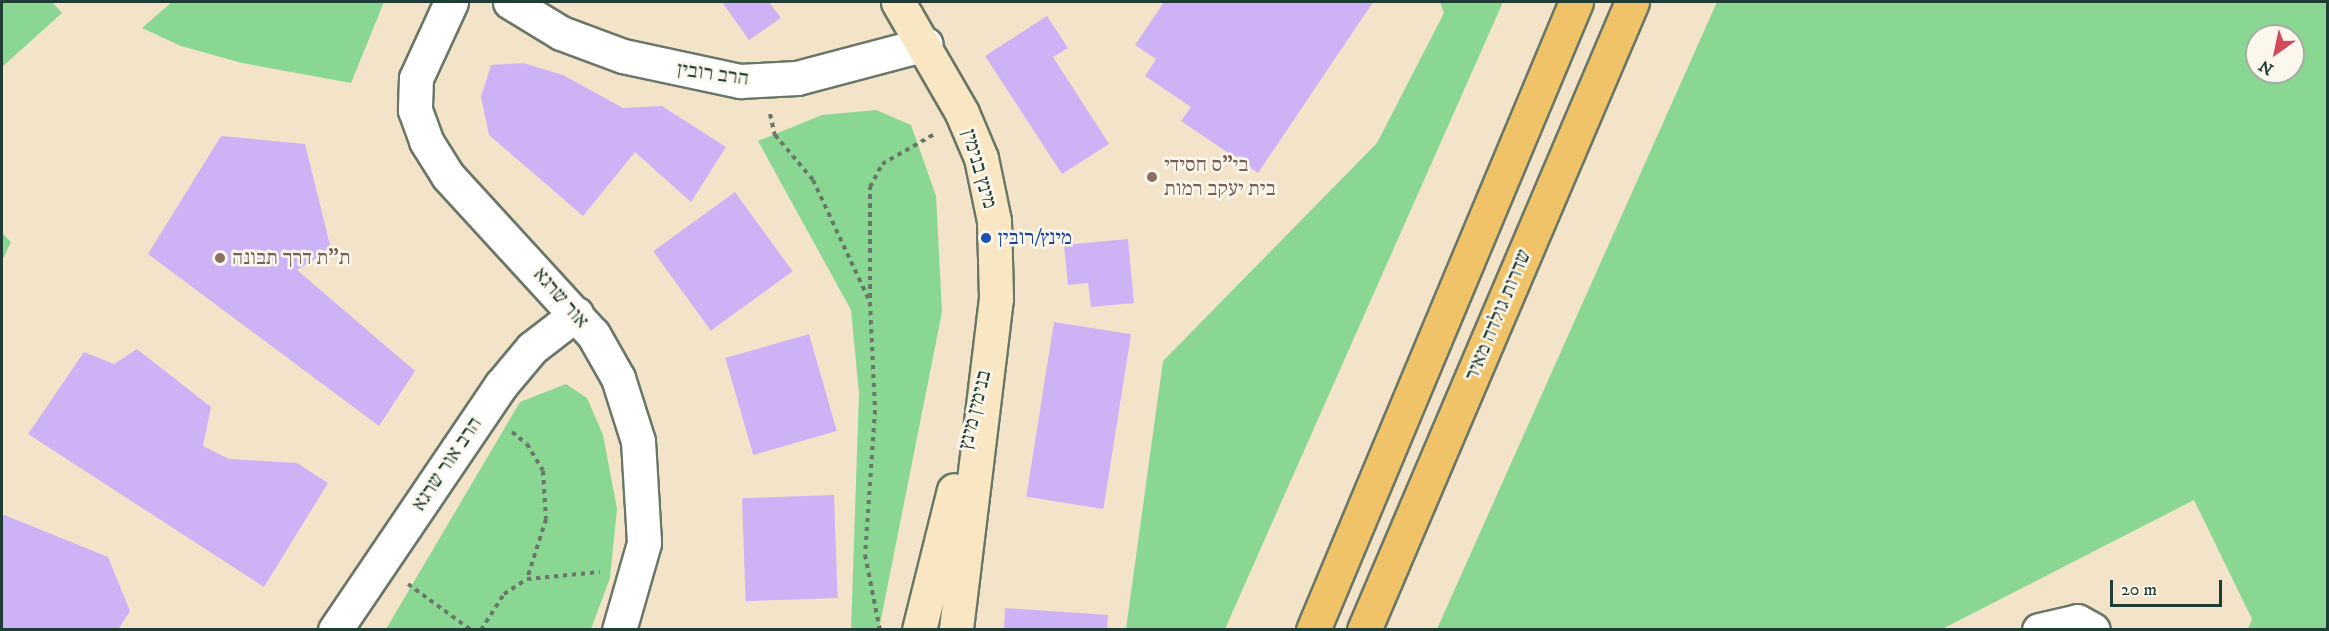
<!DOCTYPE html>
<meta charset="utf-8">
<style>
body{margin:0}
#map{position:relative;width:2329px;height:631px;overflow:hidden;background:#f3e4c9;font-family:"IM FELL DW Pica","Frank Ruhl Libre",serif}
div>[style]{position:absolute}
.green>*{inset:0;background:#8ad693}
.building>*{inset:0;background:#ceb2f6;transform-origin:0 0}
.path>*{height:4px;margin-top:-2px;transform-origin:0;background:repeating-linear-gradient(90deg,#697768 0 4.5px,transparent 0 9px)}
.roads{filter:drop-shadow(2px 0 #697768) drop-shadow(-2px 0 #697768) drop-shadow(0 2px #697768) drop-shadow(0 -2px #697768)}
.street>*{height:33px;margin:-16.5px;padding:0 16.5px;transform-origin:16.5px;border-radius:16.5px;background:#fff}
.secondary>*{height:33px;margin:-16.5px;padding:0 16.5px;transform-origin:16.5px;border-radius:16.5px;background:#f9e7c3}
.primary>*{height:33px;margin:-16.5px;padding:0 16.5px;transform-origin:16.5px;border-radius:16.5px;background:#f1c369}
.dots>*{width:16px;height:16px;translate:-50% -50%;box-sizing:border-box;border:3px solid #fbf7ec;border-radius:50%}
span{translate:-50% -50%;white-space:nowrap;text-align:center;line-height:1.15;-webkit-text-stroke:5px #fbf7ec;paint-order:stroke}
.street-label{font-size:21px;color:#1f3d34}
.education-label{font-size:21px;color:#785e54}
.left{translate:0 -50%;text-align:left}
.transit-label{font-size:21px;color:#164399}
.frame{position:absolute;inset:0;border:3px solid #1f3d34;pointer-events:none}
.north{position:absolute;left:2245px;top:24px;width:60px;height:60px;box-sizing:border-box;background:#fbf7ec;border:2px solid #a3ada2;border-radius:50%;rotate:213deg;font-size:16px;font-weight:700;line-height:24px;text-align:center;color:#1f3d34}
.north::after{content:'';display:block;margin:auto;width:21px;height:27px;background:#d1495b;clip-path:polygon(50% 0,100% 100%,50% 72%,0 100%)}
.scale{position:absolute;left:2110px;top:580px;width:112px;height:27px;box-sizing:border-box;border:3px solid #1f3d34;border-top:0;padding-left:8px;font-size:18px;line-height:21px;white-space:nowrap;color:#1f3d34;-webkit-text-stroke:4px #fbf7ec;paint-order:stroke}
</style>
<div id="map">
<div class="green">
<i style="clip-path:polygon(2px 2px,52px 2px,62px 13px,2px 67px)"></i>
<i style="clip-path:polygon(172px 2px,384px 2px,351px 83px,242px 63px,181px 46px,142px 28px)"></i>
<i style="clip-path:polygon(1440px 2px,1503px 2px,1225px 629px,1126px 629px,1163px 361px,1377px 143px,1444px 13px)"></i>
<i style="clip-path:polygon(evenodd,1717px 2px,2327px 2px,2327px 629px,2248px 629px,2252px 619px,2194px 500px,1942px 629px,1437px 629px,1717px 2px,2257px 36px,2293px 36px,2293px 72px,2257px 72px,2257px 36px)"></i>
<i style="clip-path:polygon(876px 110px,911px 125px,936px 196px,942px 312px,879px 629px,851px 630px,859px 393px,851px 310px,758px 141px,822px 115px)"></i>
<i style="clip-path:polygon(2px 233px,11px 242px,2px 261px)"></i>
<i style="clip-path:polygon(566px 384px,587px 398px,603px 435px,617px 509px,610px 578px,591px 629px,386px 629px,520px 402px)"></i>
</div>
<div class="building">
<i style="clip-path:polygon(722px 2px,769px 2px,781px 18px,749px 40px)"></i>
<i style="clip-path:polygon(1164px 2px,1373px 2px,1258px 173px,1181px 121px,1191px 107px,1145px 76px,1156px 59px,1135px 45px)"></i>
<i style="clip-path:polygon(1047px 16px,1068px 48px,1053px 57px,1109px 144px,1062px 174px,985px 56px)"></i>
<i style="clip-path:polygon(523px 63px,563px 75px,623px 108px,662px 106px,726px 147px,691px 202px,635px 152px,583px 216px,489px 135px,481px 97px,491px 65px)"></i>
<i style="clip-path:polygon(221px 136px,305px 144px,331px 249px,297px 270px,415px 371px,379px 426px,148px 254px)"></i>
<i style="left:735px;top:192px;width:98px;height:101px;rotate:54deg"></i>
<i style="clip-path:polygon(1128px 239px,1134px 303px,1091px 307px,1088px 283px,1068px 285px,1064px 245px)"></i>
<i style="left:1054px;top:322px;width:78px;height:177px;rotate:9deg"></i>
<i style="left:809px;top:334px;width:101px;height:87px;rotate:74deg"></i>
<i style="clip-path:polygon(137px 349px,211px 407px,203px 446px,229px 459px,297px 463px,328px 483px,264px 587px,28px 434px,84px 352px,114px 364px)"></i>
<i style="left:834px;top:495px;width:103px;height:92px;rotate:88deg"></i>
<i style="clip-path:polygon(2px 514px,108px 557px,130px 611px,118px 630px,2px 630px)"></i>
<i style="clip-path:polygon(1005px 608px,1108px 615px,1107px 630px,1004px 630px)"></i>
</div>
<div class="path">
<i style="left:770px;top:114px;width:22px;rotate:77deg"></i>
<i style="left:775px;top:135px;width:59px;rotate:49.8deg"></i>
<i style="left:813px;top:180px;width:135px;rotate:65deg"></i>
<i style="left:870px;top:302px;width:108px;rotate:87.3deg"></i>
<i style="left:875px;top:410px;width:145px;rotate:93.9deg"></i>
<i style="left:865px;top:555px;width:76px;rotate:78.7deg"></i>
<i style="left:870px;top:298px;width:111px;rotate:-90deg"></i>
<i style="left:870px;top:187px;width:26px;rotate:-62deg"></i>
<i style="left:882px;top:164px;width:59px;rotate:-29.6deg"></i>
<i style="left:512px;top:432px;width:19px;rotate:39deg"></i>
<i style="left:527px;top:444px;width:31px;rotate:59deg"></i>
<i style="left:543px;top:471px;width:48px;rotate:86.4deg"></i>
<i style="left:546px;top:519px;width:63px;rotate:107.6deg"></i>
<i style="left:408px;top:584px;width:78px;rotate:36.1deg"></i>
<i style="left:481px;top:630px;width:43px;rotate:-57.4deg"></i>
<i style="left:504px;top:594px;width:27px;rotate:-33deg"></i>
<i style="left:527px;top:579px;width:73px;rotate:-5.5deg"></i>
</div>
<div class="roads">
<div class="street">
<i style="left:451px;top:2px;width:84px;rotate:114.7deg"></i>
<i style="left:416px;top:78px;width:32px;rotate:92deg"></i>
<i style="left:415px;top:110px;width:33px;rotate:70deg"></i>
<i style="left:426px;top:141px;width:41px;rotate:57.8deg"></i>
<i style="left:448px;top:176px;width:214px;rotate:47.5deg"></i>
<i style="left:593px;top:334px;width:51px;rotate:60.4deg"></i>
<i style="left:618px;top:378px;width:66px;rotate:72.4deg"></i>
<i style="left:638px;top:441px;width:102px;rotate:86.6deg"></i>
<i style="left:644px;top:543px;width:91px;rotate:106deg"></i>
<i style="left:510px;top:2px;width:60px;rotate:31.3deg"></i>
<i style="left:561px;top:33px;width:66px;rotate:20.4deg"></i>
<i style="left:623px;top:56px;width:120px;rotate:12.1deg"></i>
<i style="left:740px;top:81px;width:57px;rotate:-3deg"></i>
<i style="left:797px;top:78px;width:133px;rotate:-14.8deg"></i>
<i style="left:335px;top:630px;width:296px;rotate:-55.9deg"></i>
<i style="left:501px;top:385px;width:48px;rotate:-50deg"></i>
<i style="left:532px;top:348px;width:56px;rotate:-37.7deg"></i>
<i style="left:2039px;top:630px;width:39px;rotate:-13deg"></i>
<i style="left:2077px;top:621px;width:18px;rotate:29deg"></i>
</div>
<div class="secondary">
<i style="left:898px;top:2px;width:128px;rotate:60deg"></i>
<i style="left:962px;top:113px;width:49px;rotate:67.1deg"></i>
<i style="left:981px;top:158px;width:64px;rotate:78.3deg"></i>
<i style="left:994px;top:221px;width:77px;rotate:88.5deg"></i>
<i style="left:996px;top:298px;width:334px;rotate:96.9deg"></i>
<i style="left:919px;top:630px;width:144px;rotate:-76deg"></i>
</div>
<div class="primary">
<i style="left:1313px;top:630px;width:681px;rotate:-67.28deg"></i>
<i style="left:1364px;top:630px;width:683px;rotate:-66.89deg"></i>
</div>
</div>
<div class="dots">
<i style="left:1152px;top:177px;background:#8d6e63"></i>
<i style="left:986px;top:238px;background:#1a4fb4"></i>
<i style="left:220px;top:258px;background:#8d6e63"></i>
</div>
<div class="street-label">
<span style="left:713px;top:74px;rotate:8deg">הרב רובין</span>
<span style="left:979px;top:169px;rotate:74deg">מינץ בנימין</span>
<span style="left:561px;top:298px;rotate:49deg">אור שרגא</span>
<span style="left:1498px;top:315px;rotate:-67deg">שדרות גולדה מאיר</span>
<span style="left:975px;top:410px;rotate:-76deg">בנימין מינץ</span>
<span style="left:447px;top:464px;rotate:-56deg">הרב אור שרגא</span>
</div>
<div class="education-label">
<span class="left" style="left:1164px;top:177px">בי"ס חסידי<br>בית יעקב רמות</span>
<span class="left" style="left:232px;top:258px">ת"ת דרך תבונה</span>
</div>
<div class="transit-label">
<span class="left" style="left:998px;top:238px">מינץ/רובין</span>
</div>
<div class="frame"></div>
<div class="north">N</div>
<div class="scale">20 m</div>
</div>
